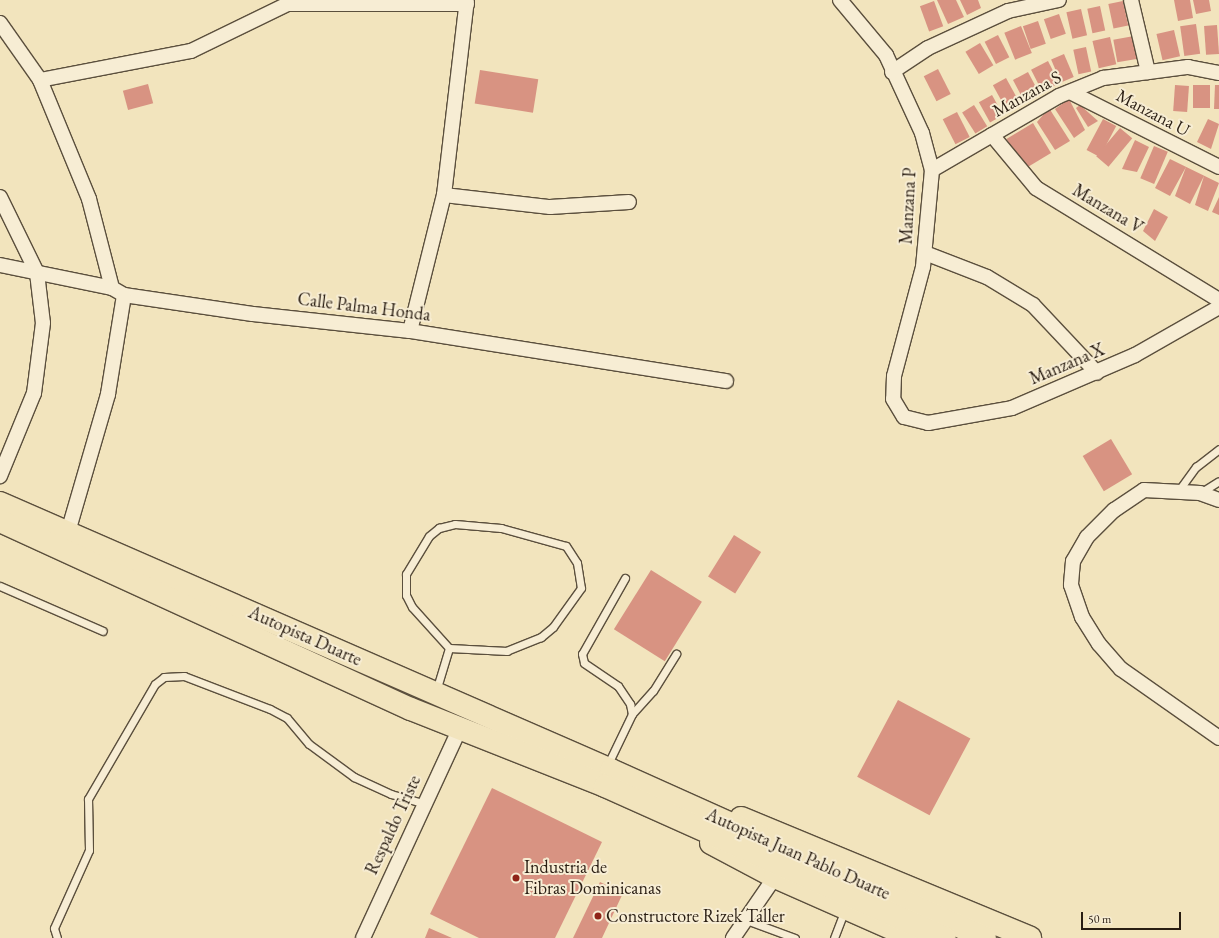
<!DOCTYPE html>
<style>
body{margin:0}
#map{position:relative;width:1219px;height:938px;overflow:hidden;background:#f2e4bd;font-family:"EB Garamond",serif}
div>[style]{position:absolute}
.building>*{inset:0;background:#d89382;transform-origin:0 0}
.roads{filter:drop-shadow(1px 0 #5b4f3d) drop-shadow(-1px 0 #5b4f3d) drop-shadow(0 1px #5b4f3d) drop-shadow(0 -1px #5b4f3d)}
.service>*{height:7px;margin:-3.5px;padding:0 3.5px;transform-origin:3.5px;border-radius:3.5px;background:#f7edd4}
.minor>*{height:14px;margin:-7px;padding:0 7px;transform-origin:7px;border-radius:7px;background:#f7edd4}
.primary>*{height:22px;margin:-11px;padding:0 11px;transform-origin:11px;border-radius:11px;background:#f2e4bd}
.motorway>*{height:22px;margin:-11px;padding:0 11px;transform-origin:11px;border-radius:11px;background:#f2e4bd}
.dots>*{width:11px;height:11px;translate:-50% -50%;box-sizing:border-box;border:2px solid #f7edd4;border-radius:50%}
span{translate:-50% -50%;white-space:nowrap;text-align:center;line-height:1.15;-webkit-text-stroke:4px #f7edd4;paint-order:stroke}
.street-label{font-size:18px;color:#291d12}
.poi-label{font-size:18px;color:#291d12}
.left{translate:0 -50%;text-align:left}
.scale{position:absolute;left:1081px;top:912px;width:100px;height:18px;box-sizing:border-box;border:2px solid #291d12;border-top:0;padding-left:5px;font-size:12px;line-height:14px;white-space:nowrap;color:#291d12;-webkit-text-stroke:3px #f7edd4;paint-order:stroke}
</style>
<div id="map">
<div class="building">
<i style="clip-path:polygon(937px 0,956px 0,964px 17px,948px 24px)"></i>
<i style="clip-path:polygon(960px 0,978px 0,981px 8px,967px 15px)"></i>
<i style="clip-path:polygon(1174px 0,1190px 0,1193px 18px,1178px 21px)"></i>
<i style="clip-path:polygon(1193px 0,1209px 0,1211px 11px,1196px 14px)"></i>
<i style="left:934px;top:1px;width:27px;height:15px;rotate:70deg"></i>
<i style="left:1123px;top:1px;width:25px;height:15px;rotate:78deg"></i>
<i style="left:1100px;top:6px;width:25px;height:13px;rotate:78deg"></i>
<i style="left:1081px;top:9px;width:27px;height:15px;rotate:77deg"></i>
<i style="left:1059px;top:14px;width:21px;height:16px;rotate:71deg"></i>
<i style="left:1038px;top:21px;width:24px;height:16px;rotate:71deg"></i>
<i style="left:1196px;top:24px;width:30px;height:16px;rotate:82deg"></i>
<i style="left:1217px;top:25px;width:29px;height:13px;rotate:86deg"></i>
<i style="left:1021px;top:26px;width:29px;height:18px;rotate:68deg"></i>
<i style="left:1174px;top:30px;width:27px;height:18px;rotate:77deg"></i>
<i style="left:998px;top:35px;width:25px;height:15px;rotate:63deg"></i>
<i style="left:1134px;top:36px;width:23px;height:21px;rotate:80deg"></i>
<i style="left:1110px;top:37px;width:28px;height:18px;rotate:77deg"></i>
<i style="left:980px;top:43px;width:26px;height:17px;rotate:59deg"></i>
<i style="left:1086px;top:47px;width:25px;height:13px;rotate:78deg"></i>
<i style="left:1064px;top:54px;width:25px;height:14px;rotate:67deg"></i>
<i style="left:1048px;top:61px;width:25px;height:19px;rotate:63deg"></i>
<i style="left:938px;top:69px;width:28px;height:16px;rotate:63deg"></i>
<i style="left:480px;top:70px;width:59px;height:34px;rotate:9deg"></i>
<i style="left:1028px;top:72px;width:26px;height:17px;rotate:62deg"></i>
<i style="left:1006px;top:78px;width:31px;height:15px;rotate:61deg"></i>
<i style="left:148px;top:84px;width:20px;height:26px;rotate:75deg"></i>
<i style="left:1175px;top:85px;width:14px;height:26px;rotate:4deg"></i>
<i style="left:1210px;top:85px;width:23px;height:17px;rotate:90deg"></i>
<i style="clip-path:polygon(1215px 85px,1219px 85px,1219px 109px,1214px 109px)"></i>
<i style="left:992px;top:95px;width:23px;height:15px;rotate:61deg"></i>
<i style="clip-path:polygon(1069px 99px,1085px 130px,1074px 138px,1055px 109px)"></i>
<i style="left:974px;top:105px;width:25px;height:14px;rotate:58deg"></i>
<i style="clip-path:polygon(1080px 105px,1098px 121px,1088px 127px,1076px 108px)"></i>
<i style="clip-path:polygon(1049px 108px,1070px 141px,1055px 150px,1037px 122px)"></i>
<i style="left:957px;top:112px;width:28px;height:16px;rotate:63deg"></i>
<i style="left:1103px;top:119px;width:15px;height:35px;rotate:28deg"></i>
<i style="clip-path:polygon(1208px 119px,1219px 124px,1211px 149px,1197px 142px)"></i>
<i style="left:1033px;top:123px;width:35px;height:31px;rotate:59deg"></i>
<i style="left:1120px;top:128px;width:16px;height:37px;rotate:40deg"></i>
<i style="clip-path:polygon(1135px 140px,1149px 147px,1137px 172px,1122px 169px)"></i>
<i style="left:1154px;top:146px;width:15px;height:35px;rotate:23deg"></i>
<i style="clip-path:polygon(1170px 159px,1219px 183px,1208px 211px,1195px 205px,1204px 176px,1190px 204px,1175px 196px,1186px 167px,1170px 196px,1155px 188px)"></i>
<i style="clip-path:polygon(1219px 197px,1219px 215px,1212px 212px)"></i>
<i style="clip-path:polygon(1154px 209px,1168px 217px,1155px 241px,1143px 231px)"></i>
<i style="left:1111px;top:439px;width:41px;height:33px;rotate:59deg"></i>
<i style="left:734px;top:535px;width:32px;height:49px;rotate:32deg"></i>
<i style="left:651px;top:570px;width:60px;height:70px;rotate:32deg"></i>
<i style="left:898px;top:700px;width:82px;height:87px;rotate:28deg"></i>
<i style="clip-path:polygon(492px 788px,602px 842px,555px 938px,479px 938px,430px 914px)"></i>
<i style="clip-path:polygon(600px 882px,623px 893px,602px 938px,573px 938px)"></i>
<i style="clip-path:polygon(429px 928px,452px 938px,425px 938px)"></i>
</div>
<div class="roads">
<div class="service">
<i style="left:1179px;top:490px;width:29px;rotate:-54deg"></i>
<i style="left:1196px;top:467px;width:29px;rotate:-38deg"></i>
<i style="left:1200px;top:493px;width:22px;rotate:-32deg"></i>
<i style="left:455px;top:524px;width:46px;rotate:5deg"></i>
<i style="left:501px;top:528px;width:67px;rotate:15.5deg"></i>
<i style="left:566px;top:546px;width:20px;rotate:57deg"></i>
<i style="left:577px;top:563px;width:25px;rotate:81deg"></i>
<i style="left:581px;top:588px;width:48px;rotate:125.7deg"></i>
<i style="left:553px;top:627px;width:16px;rotate:140deg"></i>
<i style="left:541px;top:637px;width:37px;rotate:158deg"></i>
<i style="left:507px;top:651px;width:58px;rotate:-177deg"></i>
<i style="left:449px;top:648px;width:55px;rotate:-132.1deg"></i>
<i style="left:412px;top:607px;width:13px;rotate:-117deg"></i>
<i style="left:406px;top:595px;width:21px;rotate:-90deg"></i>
<i style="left:406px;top:574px;width:44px;rotate:-58.8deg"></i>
<i style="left:429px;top:536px;width:13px;rotate:-39deg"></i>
<i style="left:439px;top:528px;width:16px;rotate:-14deg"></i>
<i style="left:625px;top:578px;width:87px;rotate:119.5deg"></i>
<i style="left:582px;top:654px;width:9px;rotate:77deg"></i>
<i style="left:584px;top:663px;width:41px;rotate:34.1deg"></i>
<i style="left:618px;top:686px;width:22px;rotate:56deg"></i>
<i style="left:630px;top:704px;width:10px;rotate:79deg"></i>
<i style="left:0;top:586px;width:112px;rotate:23.6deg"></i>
<i style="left:436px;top:691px;width:45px;rotate:-73.2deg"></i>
<i style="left:607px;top:766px;width:58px;rotate:-64.3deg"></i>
<i style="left:632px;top:714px;width:31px;rotate:-48deg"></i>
<i style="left:653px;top:691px;width:44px;rotate:-58.1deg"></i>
<i style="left:746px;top:920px;width:52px;rotate:20.2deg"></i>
<i style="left:57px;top:938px;width:10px;rotate:-107deg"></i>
<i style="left:54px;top:928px;width:85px;rotate:-65.8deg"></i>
<i style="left:89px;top:850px;width:51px;rotate:-91.1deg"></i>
<i style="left:88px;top:799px;width:133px;rotate:-59.8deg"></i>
<i style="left:155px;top:684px;width:11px;rotate:-38deg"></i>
<i style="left:164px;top:677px;width:20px;rotate:-3deg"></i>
<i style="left:184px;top:676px;width:92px;rotate:21deg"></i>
<i style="left:270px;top:709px;width:19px;rotate:28deg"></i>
<i style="left:287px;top:718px;width:34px;rotate:50deg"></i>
<i style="left:309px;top:744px;width:56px;rotate:36.3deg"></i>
<i style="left:354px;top:777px;width:41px;rotate:24.7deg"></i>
<i style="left:391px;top:794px;width:33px;rotate:16deg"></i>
<i style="left:834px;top:938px;width:30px;rotate:-69deg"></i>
</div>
<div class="minor">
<i style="left:840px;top:0;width:72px;rotate:50.1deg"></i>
<i style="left:886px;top:55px;width:86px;rotate:65.2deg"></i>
<i style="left:922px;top:133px;width:38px;rotate:75deg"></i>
<i style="left:932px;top:170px;width:97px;rotate:95.3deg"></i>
<i style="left:923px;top:267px;width:113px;rotate:104.9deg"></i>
<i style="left:894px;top:376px;width:23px;rotate:92deg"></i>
<i style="left:893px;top:399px;width:21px;rotate:59deg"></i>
<i style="left:904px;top:417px;width:25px;rotate:14deg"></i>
<i style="left:928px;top:423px;width:85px;rotate:-10.1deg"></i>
<i style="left:1012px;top:408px;width:134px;rotate:-23.3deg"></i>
<i style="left:1135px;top:355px;width:97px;rotate:-29.7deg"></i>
<i style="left:1131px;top:0;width:74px;rotate:76.7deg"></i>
<i style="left:0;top:23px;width:70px;rotate:54.9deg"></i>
<i style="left:40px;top:80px;width:129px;rotate:67.6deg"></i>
<i style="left:89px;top:199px;width:92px;rotate:75.5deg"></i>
<i style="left:892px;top:72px;width:43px;rotate:-33.7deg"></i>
<i style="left:928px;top:48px;width:88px;rotate:-24.8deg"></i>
<i style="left:1008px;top:11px;width:52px;rotate:-12.2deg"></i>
<i style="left:40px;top:80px;width:154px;rotate:-10.9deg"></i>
<i style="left:191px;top:51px;width:108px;rotate:-25.9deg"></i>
<i style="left:288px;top:4px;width:179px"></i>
<i style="left:1070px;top:92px;width:167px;rotate:26.7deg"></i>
<i style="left:992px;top:135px;width:69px;rotate:50.3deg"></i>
<i style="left:1036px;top:188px;width:215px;rotate:31.5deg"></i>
<i style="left:932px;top:170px;width:147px;rotate:-30.2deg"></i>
<i style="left:1059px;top:96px;width:48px;rotate:-22.2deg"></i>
<i style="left:1103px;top:78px;width:86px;rotate:-7.4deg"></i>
<i style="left:1188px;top:67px;width:32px;rotate:11deg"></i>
<i style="left:444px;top:195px;width:107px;rotate:6.5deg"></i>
<i style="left:550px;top:207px;width:79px;rotate:-3.6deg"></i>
<i style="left:0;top:197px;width:85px;rotate:64deg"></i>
<i style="left:37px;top:273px;width:50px;rotate:83.2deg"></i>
<i style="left:43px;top:323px;width:71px;rotate:97.3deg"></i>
<i style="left:34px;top:393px;width:90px;rotate:112.3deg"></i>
<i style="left:925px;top:253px;width:66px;rotate:21.2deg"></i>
<i style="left:987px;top:277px;width:54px;rotate:31.3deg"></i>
<i style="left:1033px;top:305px;width:93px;rotate:46.7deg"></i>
<i style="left:0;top:265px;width:114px;rotate:11.6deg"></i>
<i style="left:112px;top:288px;width:14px;rotate:30deg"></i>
<i style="left:124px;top:295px;width:130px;rotate:8.4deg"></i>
<i style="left:253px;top:314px;width:158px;rotate:6.2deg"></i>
<i style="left:410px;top:331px;width:320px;rotate:9deg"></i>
<i style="left:410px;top:331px;width:140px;rotate:-76deg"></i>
<i style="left:444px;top:195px;width:196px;rotate:-83.3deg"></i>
<i style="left:1219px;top:500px;width:20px;rotate:-160deg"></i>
<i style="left:1200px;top:493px;width:56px;rotate:-176.9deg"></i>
<i style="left:1144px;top:490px;width:36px;rotate:146deg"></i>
<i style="left:1114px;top:510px;width:38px;rotate:135deg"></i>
<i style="left:1087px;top:537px;width:28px;rotate:120deg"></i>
<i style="left:1073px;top:561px;width:24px;rotate:95deg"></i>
<i style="left:1071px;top:585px;width:34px;rotate:71deg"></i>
<i style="left:1082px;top:617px;width:32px;rotate:58deg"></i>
<i style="left:1099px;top:644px;width:33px;rotate:49deg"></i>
<i style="left:1121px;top:669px;width:120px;rotate:35.1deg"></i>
<i style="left:68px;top:532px;width:144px;rotate:-73.8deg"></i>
<i style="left:108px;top:394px;width:100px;rotate:-80.8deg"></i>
<i style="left:363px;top:938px;width:231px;rotate:-65.2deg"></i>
<i style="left:733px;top:938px;width:74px;rotate:-55.5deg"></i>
</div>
<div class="primary">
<i style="left:741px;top:818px;width:313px;rotate:22.5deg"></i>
<i style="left:711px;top:843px;width:72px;rotate:28deg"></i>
<i style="left:775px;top:877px;width:151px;rotate:23.8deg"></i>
</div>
<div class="motorway">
<i style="left:0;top:503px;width:667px;rotate:23.6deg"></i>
<i style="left:611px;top:770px;width:410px;rotate:24.2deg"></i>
<i style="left:0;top:521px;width:452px;rotate:24.6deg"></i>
<i style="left:411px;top:709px;width:209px;rotate:21.6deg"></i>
<i style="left:605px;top:786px;width:372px;rotate:24.1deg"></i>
</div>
</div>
<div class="dots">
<i style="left:516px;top:878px;background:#8f2418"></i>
<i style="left:598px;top:916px;background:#8f2418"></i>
</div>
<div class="street-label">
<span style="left:1027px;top:94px;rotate:-29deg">Manzana S</span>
<span style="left:1153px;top:113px;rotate:28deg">Manzana U</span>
<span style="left:908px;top:206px;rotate:-87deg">Manzana P</span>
<span style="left:1108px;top:209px;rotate:31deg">Manzana V</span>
<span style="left:364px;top:307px;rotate:7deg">Calle Palma Honda</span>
<span style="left:1067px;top:364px;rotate:-23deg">Manzana X</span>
<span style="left:305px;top:636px;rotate:24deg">Autopista Duarte</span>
<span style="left:393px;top:825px;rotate:-65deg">Respaldo Triste</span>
<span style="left:798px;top:854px;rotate:24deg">Autopista Juan Pablo Duarte</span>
</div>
<div class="poi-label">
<span class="left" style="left:524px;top:878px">Industria de<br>Fibras Dominicanas</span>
<span class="left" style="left:606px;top:916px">Constructore Rizek Taller</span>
</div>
<div class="scale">50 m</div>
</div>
